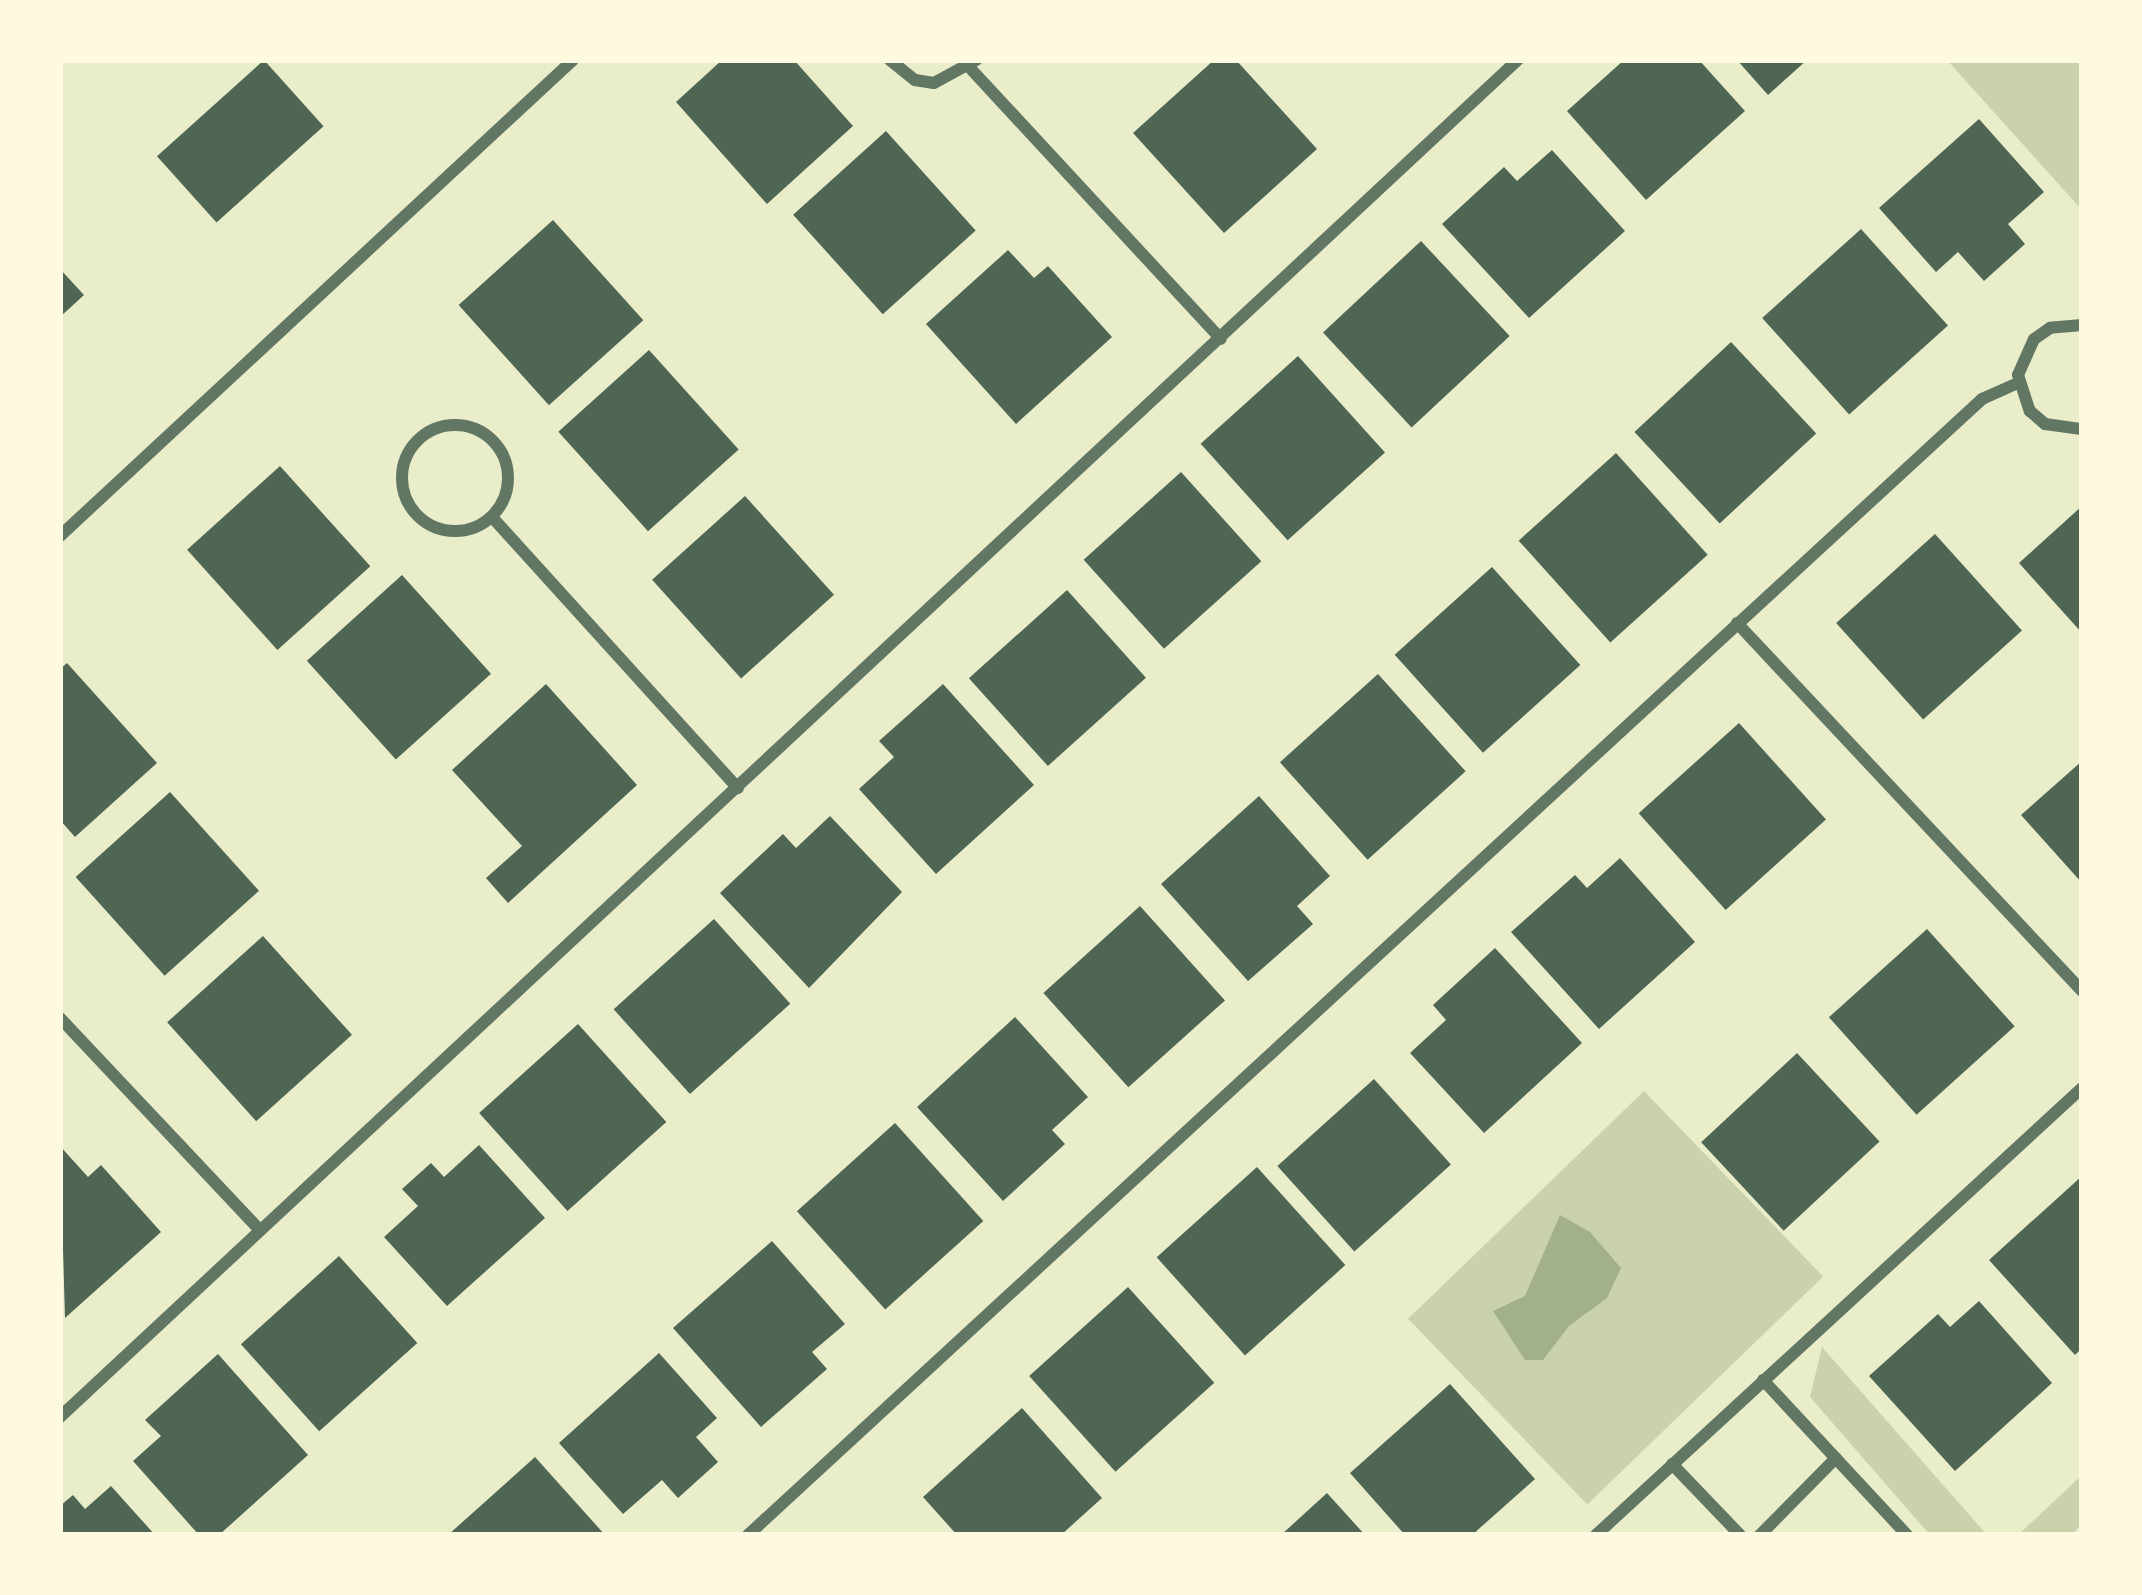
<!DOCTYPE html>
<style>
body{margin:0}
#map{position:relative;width:2142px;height:1595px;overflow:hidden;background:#e9edc9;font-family:Poppins,sans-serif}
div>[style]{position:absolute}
.green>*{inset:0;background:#cad2ad;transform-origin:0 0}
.water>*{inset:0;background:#a3b18a}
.building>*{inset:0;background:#4f6655;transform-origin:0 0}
.minor>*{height:12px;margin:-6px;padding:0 6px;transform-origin:6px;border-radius:6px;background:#617663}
.minor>.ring{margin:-6px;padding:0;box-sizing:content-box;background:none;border:12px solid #617663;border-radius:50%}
span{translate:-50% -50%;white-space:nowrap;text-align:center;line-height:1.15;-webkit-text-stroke:9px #fefae0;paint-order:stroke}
.frame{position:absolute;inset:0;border:63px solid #fefae0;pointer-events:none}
</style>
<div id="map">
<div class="green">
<i style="clip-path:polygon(1947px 60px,2082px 60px,2082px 210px)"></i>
<i style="left:1644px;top:1091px;width:258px;height:328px;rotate:46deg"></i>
<i style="clip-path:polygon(1822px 1347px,1987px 1535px,1930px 1535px,1810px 1397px)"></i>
<i style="clip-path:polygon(2082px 1475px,2082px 1525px,2071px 1535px,2018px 1535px)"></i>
</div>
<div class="water">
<i style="clip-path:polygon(1560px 1215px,1590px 1232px,1621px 1268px,1607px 1298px,1569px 1326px,1543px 1360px,1525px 1360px,1493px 1311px,1525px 1296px)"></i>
</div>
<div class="building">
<i style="left:264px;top:60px;width:89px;height:144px;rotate:48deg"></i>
<i style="clip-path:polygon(722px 60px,794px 60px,853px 126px,767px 204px,676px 102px)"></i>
<i style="clip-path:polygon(1214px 60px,1236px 60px,1317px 149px,1224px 233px,1133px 133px)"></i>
<i style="clip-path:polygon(1624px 60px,1699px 60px,1745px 111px,1646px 200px,1567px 111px)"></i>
<i style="clip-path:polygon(1737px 60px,1807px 60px,1768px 95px)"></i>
<i style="clip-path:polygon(1979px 119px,2044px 192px,2008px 224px,2025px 244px,1984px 281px,1958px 252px,1936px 272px,1879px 208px)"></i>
<i style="left:886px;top:131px;width:134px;height:125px;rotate:48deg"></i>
<i style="clip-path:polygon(1552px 150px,1625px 231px,1529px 318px,1442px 224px,1504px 167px,1517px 181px)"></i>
<i style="left:553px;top:220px;width:135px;height:127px;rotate:48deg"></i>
<i style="left:1861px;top:229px;width:130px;height:133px;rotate:48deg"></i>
<i style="left:1421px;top:241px;width:130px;height:134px;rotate:47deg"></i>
<i style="clip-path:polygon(1008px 250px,1034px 278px,1048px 266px,1112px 337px,1016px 424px,926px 324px)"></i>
<i style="clip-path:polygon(60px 269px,84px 295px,60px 317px)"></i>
<i style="left:1731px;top:342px;width:125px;height:132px;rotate:47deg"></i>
<i style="left:649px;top:350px;width:134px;height:122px;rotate:48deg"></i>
<i style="left:1298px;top:356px;width:130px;height:131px;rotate:48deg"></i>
<i style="left:1616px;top:453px;width:137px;height:131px;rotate:48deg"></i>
<i style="left:280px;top:466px;width:135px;height:125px;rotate:48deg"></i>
<i style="left:1181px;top:472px;width:120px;height:131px;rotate:48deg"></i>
<i style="left:745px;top:496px;width:133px;height:125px;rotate:48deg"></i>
<i style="clip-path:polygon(2082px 506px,2082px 633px,2019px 563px)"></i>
<i style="left:1935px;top:534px;width:130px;height:133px;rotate:48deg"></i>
<i style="left:1492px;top:567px;width:132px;height:131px;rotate:48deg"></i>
<i style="left:402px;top:575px;width:133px;height:128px;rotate:48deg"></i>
<i style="left:1067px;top:590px;width:118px;height:132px;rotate:48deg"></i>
<i style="clip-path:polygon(67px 663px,157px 763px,75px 837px,60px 820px,60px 669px)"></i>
<i style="left:1378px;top:674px;width:131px;height:132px;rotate:48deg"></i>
<i style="clip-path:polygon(546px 684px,637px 785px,508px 903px,486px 878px,522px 846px,452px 770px)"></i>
<i style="clip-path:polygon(943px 684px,1034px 785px,936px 874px,859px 789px,894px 757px,879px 741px)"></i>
<i style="left:1739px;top:723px;width:130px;height:135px;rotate:48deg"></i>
<i style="clip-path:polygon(2082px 761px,2082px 883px,2021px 815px)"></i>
<i style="left:170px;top:792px;width:133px;height:127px;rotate:48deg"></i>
<i style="clip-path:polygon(1259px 796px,1330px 876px,1297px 906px,1313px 924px,1248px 981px,1161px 884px)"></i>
<i style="clip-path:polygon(830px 816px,902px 892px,809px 988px,720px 893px,783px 834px,796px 848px)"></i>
<i style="clip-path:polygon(1620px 858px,1695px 942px,1599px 1029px,1511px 932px,1575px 875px,1587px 888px)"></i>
<i style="left:1140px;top:906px;width:127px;height:130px;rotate:48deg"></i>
<i style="left:714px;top:919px;width:114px;height:135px;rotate:48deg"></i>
<i style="left:1927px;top:929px;width:131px;height:132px;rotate:48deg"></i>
<i style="left:263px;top:936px;width:133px;height:129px;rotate:48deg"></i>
<i style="clip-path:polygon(1495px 948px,1582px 1043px,1484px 1133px,1410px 1053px,1446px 1020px,1433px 1005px)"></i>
<i style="clip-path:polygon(1015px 1017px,1088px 1097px,1052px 1130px,1065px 1144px,1003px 1201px,917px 1107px)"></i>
<i style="left:578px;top:1024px;width:132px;height:133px;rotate:48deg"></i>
<i style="left:1797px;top:1053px;width:121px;height:131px;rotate:47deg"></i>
<i style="left:1374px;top:1079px;width:115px;height:130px;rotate:48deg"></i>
<i style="left:895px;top:1123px;width:132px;height:132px;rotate:48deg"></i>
<i style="clip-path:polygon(479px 1145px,545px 1218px,447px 1306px,384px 1237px,418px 1206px,402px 1189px,431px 1163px,444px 1177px)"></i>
<i style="clip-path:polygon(60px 1146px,88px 1177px,101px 1165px,161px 1232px,65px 1318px)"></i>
<i style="left:1257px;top:1167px;width:132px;height:135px;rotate:48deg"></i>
<i style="clip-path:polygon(2082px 1176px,2082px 1348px,2075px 1355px,1989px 1260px)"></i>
<i style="clip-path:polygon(772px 1241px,845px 1324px,812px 1352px,827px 1369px,761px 1427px,673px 1328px)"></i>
<i style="left:339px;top:1256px;width:117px;height:132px;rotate:48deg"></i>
<i style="left:1128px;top:1287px;width:129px;height:133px;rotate:48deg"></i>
<i style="clip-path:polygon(1979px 1301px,2052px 1383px,1955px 1471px,1869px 1376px,1938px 1314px,1950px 1327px)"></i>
<i style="clip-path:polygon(659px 1353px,717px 1418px,696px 1437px,718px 1462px,678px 1498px,662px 1480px,623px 1514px,559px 1443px)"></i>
<i style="clip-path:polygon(218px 1354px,308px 1455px,219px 1535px,199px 1535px,133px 1461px,161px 1436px,145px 1420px)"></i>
<i style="clip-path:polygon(1450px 1384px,1535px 1479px,1472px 1535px,1405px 1535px,1350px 1473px)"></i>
<i style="clip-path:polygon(1022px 1408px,1102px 1498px,1061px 1535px,957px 1535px,923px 1497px)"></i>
<i style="clip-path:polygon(535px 1457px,605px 1535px,448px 1535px)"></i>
<i style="clip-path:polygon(111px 1486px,155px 1535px,60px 1535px,60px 1506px,73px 1495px,85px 1509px)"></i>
<i style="clip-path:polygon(1327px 1493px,1365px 1535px,1281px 1535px)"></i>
</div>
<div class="minor">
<i style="left:890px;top:60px;width:32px;rotate:39deg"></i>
<i style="left:915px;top:80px;width:19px;rotate:9deg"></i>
<i style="left:934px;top:83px;width:48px;rotate:-28.7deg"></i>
<i style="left:970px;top:68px;width:369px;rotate:47.2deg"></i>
<i style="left:2082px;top:325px;width:32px;rotate:175deg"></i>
<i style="left:2050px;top:328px;width:19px;rotate:145deg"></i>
<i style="left:2034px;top:339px;width:39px;rotate:114deg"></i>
<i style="left:2018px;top:375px;width:38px;rotate:72deg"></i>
<i style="left:2030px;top:411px;width:20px;rotate:41deg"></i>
<i style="left:2045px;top:424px;width:37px;rotate:8deg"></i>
<i class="ring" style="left:402px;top:425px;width:94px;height:94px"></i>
<i style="left:492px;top:517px;width:366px;rotate:47.8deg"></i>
<i style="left:60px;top:536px;width:700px;rotate:-42.86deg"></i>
<i style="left:1737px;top:623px;width:504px;rotate:46.85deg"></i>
<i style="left:60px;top:1018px;width:291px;rotate:46.7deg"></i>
<i style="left:1763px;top:1380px;width:212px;rotate:47.1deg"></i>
<i style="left:60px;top:1417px;width:1992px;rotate:-42.95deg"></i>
<i style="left:1672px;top:1464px;width:98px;rotate:46.2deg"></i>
<i style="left:748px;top:1535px;width:1677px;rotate:-42.63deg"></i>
<i style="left:1982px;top:399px;width:39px;rotate:-24deg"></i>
<i style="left:1596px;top:1535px;width:660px;rotate:-42.61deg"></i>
<i style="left:1760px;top:1535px;width:108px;rotate:-45.4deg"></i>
</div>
<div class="frame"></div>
</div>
